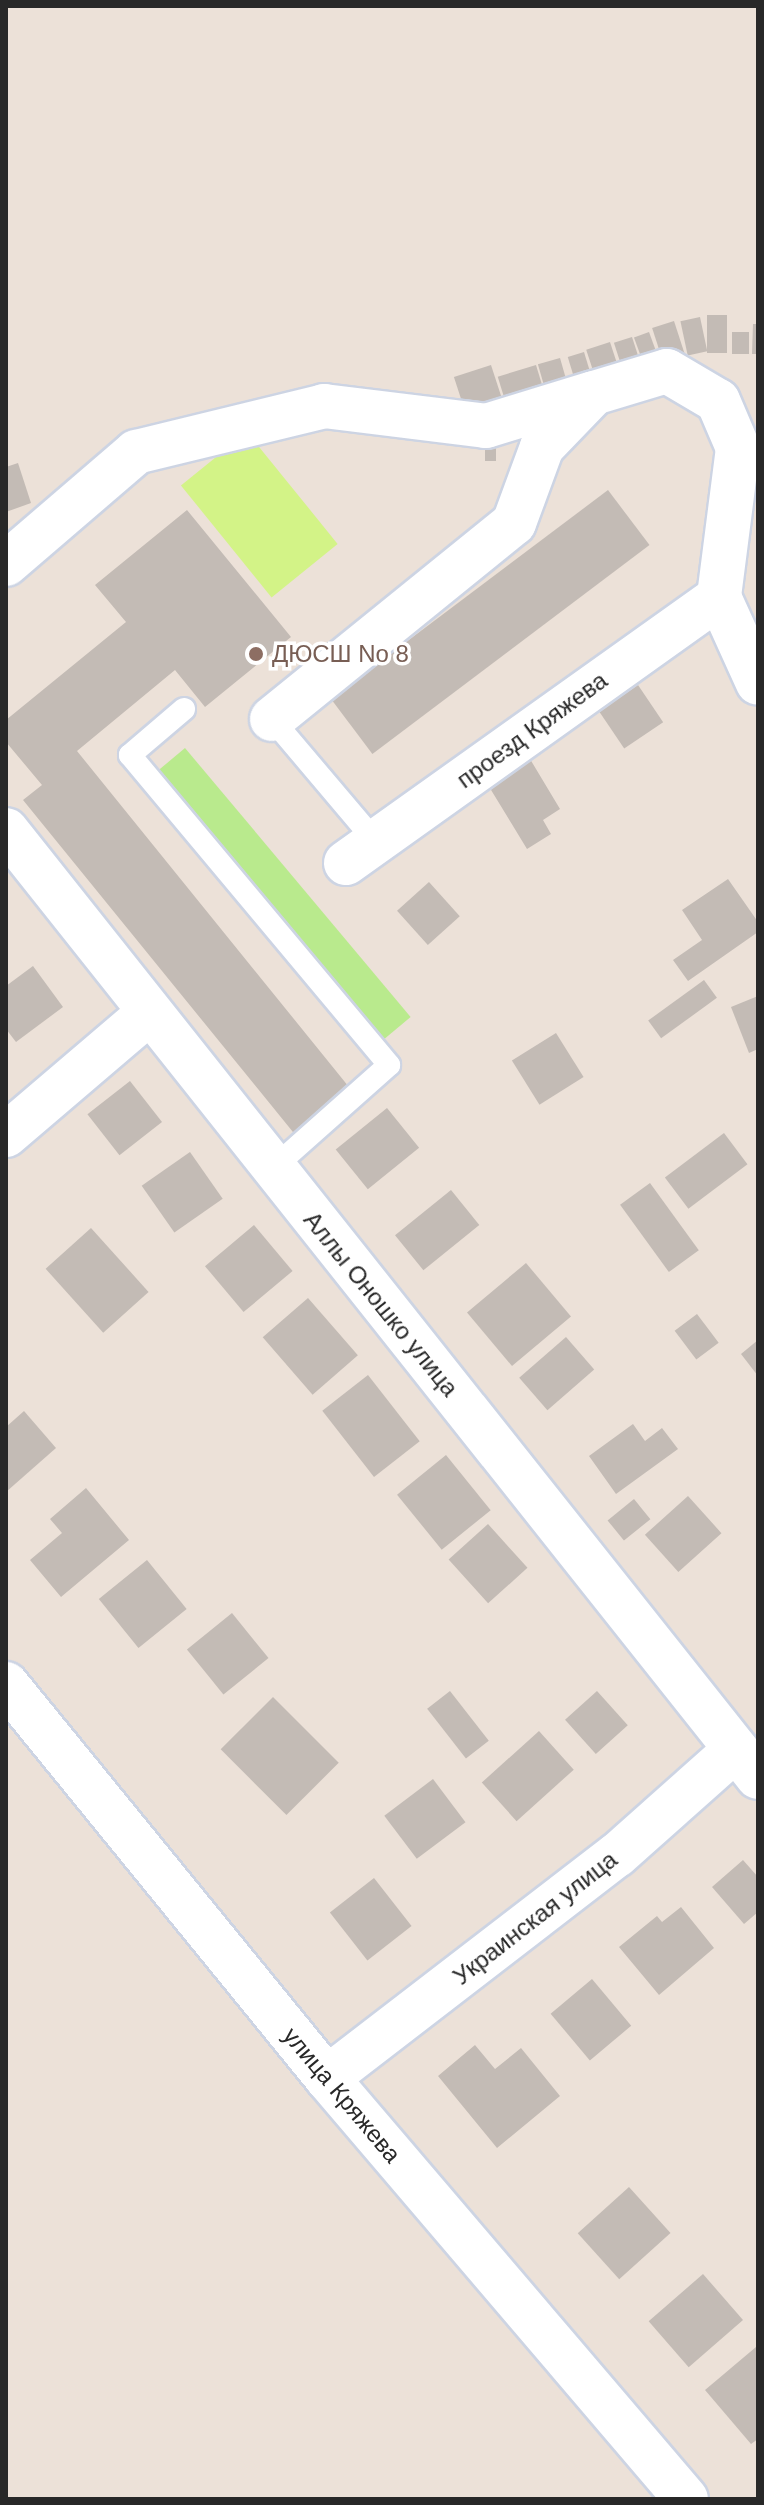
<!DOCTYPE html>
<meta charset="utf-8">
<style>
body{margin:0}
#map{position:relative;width:764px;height:2505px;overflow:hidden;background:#ece1d8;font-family:Arial,sans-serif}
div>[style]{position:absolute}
.green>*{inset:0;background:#b9ea8d;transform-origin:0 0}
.pitch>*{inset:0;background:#d3f387;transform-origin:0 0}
.building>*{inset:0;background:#c3bbb5;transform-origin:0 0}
.roads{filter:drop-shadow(2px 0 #cdd4e3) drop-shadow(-2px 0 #cdd4e3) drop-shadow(0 2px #cdd4e3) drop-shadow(0 -2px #cdd4e3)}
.lane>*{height:22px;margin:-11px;padding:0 11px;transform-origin:11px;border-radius:11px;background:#fff}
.street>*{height:44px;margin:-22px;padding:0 22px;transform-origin:22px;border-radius:22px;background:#fff}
.dots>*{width:22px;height:22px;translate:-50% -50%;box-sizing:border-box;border:4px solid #fff;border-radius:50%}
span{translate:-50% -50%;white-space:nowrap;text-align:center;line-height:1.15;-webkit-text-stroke:7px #fff;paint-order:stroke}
.education-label{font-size:24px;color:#785e54}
.left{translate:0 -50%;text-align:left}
.street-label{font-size:24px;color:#282828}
.frame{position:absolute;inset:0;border:8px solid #282828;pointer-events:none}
</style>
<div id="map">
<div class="green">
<i style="left:185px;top:748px;width:351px;height:41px;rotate:50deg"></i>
</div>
<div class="pitch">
<i style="left:247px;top:432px;width:144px;height:85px;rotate:51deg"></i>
</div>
<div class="building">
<i style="left:707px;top:315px;width:20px;height:38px"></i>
<i style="left:700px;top:317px;width:35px;height:20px;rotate:78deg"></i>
<i style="left:674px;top:321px;width:38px;height:23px;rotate:72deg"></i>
<i style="clip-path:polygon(753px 324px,758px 324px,758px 354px,752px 354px)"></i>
<i style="left:649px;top:332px;width:23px;height:16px;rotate:70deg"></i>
<i style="left:749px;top:332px;width:22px;height:17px;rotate:90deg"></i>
<i style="left:632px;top:337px;width:35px;height:19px;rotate:72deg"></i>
<i style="left:610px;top:342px;width:39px;height:25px;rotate:72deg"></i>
<i style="left:584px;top:352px;width:37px;height:17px;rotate:73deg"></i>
<i style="left:560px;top:358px;width:32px;height:23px;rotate:74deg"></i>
<i style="left:491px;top:365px;width:40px;height:39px;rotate:72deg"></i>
<i style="left:536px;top:365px;width:37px;height:40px;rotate:73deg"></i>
<i style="left:496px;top:442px;width:19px;height:11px;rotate:90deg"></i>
<i style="clip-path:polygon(18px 463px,31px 503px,6px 512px,6px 467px)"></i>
<i style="left:608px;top:490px;width:69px;height:347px;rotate:53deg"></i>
<i style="clip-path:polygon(187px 510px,291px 637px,205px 707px,175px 670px,77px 751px,353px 1092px,297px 1137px,23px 800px,42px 785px,6px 742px,6px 720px,126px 622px,95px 585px)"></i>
<i style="left:638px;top:685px;width:45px;height:47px;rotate:56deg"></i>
<i style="clip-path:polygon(530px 759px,560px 809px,543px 820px,551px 834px,527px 849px,488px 785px)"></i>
<i style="clip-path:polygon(728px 879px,758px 922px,758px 932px,688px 981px,673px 960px,702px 940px,682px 910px)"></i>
<i style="left:429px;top:882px;width:46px;height:43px;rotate:48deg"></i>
<i style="clip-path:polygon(33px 966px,63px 1007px,16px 1042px,6px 1029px,6px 986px)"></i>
<i style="left:704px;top:980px;width:22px;height:69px;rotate:54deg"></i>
<i style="clip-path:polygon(758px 996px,758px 1049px,749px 1053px,731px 1007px)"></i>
<i style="left:556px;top:1033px;width:52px;height:52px;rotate:58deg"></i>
<i style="left:130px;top:1081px;width:52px;height:54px;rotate:52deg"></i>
<i style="left:387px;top:1108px;width:51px;height:66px;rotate:51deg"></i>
<i style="left:724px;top:1133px;width:39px;height:74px;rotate:53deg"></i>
<i style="left:190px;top:1152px;width:57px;height:59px;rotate:55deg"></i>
<i style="left:650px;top:1183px;width:83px;height:37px;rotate:54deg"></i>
<i style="left:451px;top:1190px;width:45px;height:72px;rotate:51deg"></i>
<i style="left:254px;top:1225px;width:60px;height:64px;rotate:50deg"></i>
<i style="left:91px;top:1228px;width:86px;height:61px;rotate:48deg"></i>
<i style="left:526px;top:1263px;width:70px;height:77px;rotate:50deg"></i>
<i style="left:308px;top:1298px;width:76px;height:60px;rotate:49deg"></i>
<i style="left:697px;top:1314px;width:36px;height:28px;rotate:53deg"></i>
<i style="left:566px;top:1337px;width:43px;height:62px;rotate:49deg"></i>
<i style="clip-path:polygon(758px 1340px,758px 1376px,741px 1354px)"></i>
<i style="left:368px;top:1375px;width:84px;height:58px;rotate:52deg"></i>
<i style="clip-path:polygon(24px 1411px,56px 1448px,6px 1492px,6px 1427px)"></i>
<i style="clip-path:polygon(633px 1424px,645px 1441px,662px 1428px,678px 1449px,616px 1494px,589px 1456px)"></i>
<i style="left:446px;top:1455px;width:71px;height:63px;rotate:51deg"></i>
<i style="clip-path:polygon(86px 1488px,129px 1540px,61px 1597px,30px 1560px,62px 1533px,50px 1519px)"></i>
<i style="left:688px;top:1496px;width:50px;height:58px;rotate:48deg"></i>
<i style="left:634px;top:1499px;width:26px;height:34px;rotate:51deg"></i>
<i style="left:488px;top:1524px;width:59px;height:53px;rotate:48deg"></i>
<i style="left:147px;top:1560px;width:63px;height:62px;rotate:51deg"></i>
<i style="left:232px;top:1613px;width:58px;height:58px;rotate:51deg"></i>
<i style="left:450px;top:1691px;width:63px;height:29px;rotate:52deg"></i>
<i style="left:597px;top:1691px;width:46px;height:43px;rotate:48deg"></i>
<i style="left:273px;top:1697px;width:93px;height:74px;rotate:45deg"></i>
<i style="left:539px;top:1731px;width:52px;height:77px;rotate:48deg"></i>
<i style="left:433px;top:1779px;width:54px;height:61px;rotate:53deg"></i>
<i style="clip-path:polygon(743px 1860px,758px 1877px,758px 1912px,744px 1924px,712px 1887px)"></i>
<i style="left:374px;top:1878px;width:61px;height:56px;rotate:52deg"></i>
<i style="clip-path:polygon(681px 1907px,714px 1948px,659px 1995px,619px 1947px,657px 1916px,662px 1922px)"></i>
<i style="left:592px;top:1979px;width:61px;height:54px;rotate:50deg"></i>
<i style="clip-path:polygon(475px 2045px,495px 2069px,521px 2048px,560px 2096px,497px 2148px,438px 2076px)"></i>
<i style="left:629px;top:2187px;width:62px;height:69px;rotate:48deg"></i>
<i style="left:703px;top:2274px;width:61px;height:72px;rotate:49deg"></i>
<i style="clip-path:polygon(756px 2347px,758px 2439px,751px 2444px,705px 2390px)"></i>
</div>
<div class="roads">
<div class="lane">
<i style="left:184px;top:709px;width:71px;rotate:139.6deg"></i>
<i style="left:130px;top:755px;width:404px;rotate:50.1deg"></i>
<i style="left:389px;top:1065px;width:155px;rotate:138.4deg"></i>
<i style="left:272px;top:719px;width:161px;rotate:49.8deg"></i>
</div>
<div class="street">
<i style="left:6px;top:564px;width:172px;rotate:-40.7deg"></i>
<i style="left:136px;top:452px;width:194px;rotate:-13.7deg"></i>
<i style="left:324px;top:406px;width:163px;rotate:7deg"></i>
<i style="left:486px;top:426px;width:109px;rotate:-17.1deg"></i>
<i style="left:272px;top:719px;width:311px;rotate:-39deg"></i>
<i style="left:514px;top:523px;width:81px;rotate:-69.8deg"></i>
<i style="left:542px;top:447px;width:75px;rotate:-46.1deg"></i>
<i style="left:594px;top:393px;width:76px;rotate:-16.8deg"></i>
<i style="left:667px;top:371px;width:59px;rotate:30.5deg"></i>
<i style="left:718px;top:401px;width:51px;rotate:66.9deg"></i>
<i style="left:738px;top:448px;width:150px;rotate:97.3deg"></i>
<i style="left:719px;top:597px;width:94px;rotate:65.6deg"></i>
<i style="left:6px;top:830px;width:1209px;rotate:51.55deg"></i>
<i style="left:346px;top:863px;width:458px;rotate:-35.5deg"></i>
<i style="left:6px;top:1135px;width:188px;rotate:-40.5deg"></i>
<i style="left:6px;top:1684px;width:508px;rotate:50.83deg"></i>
<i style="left:327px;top:2078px;width:553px;rotate:49.54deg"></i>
<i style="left:327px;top:2078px;width:366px;rotate:-37.6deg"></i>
<i style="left:617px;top:1855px;width:159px;rotate:-41.7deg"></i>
</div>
</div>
<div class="dots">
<i style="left:256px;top:654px;background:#8d6e63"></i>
</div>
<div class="education-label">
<span class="left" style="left:272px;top:654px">ДЮСШ No 8</span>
</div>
<div class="street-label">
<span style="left:532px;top:730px;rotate:-36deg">проезд Кряжева</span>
<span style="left:381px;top:1304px;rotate:51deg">Аллы Оношко улица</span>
<span style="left:535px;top:1918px;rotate:-38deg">Украинская улица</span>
<span style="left:342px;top:2095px;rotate:50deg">улица Кряжева</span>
</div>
<div class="frame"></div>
</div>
